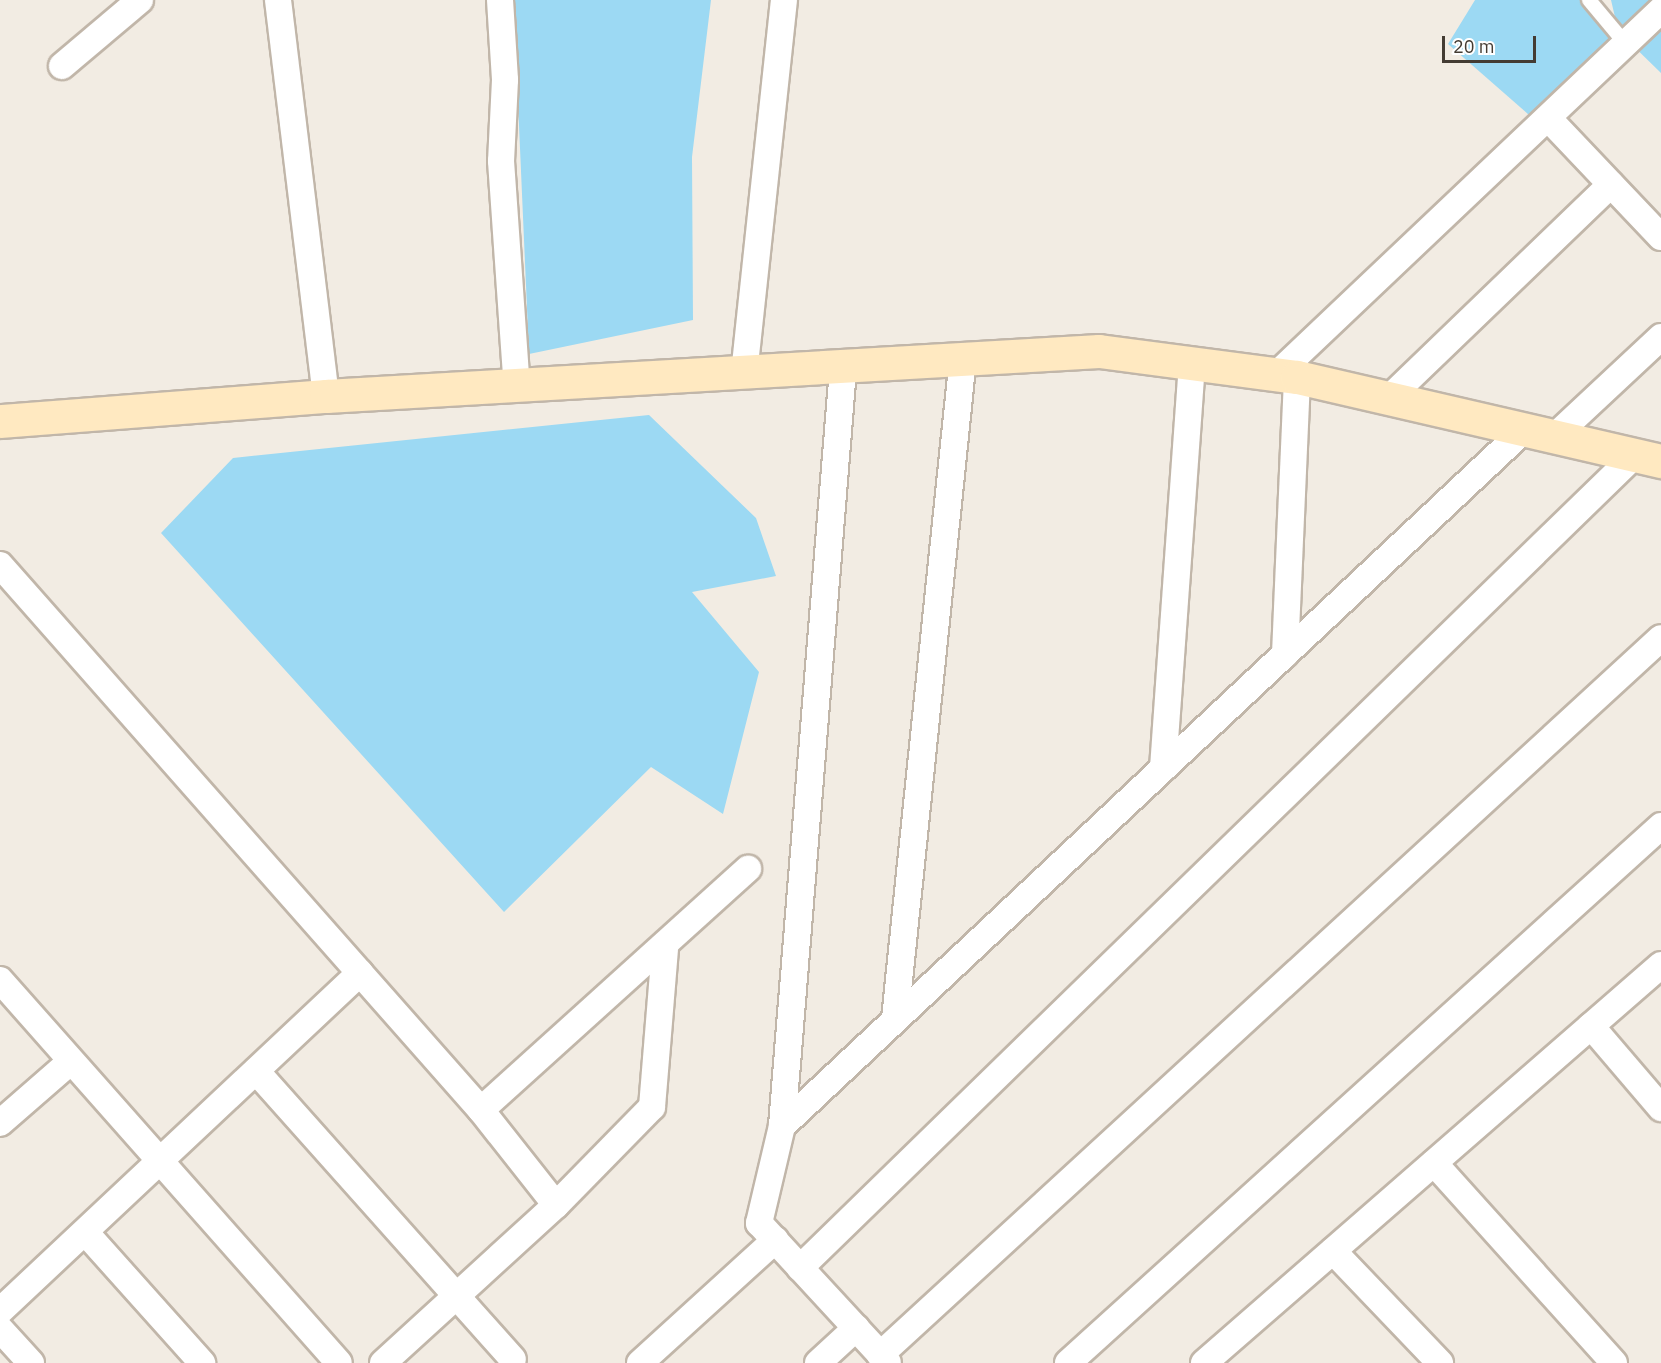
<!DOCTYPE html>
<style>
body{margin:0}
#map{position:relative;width:1661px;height:1363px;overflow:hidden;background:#f2ece3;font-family:"IBM Plex Sans",sans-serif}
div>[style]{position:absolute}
.water>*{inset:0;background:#9cd9f3}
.roads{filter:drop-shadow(2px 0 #c1b6a9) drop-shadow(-2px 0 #c1b6a9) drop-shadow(0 2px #c1b6a9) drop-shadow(0 -2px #c1b6a9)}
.lane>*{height:14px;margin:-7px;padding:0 7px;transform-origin:7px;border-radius:7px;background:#fff}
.street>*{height:26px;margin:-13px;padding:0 13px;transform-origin:13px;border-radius:13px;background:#fff}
.secondary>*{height:33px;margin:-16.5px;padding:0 16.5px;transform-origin:16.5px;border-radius:16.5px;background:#ffe9c1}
span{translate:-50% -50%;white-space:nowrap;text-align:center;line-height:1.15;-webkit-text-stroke:5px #fff;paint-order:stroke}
.scale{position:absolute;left:1442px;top:36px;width:94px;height:27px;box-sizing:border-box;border:3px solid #443c33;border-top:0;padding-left:8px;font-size:18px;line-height:21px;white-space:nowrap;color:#443c33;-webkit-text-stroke:4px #fff;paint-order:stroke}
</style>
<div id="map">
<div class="water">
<i style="clip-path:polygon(504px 0,711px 0,692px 157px,693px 320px,529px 354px,515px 34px)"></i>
<i style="clip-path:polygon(1475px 0,1585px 0,1618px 30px,1611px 0,1661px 0,1661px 73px,1619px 32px,1529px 115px,1448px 44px)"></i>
<i style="clip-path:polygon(649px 415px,756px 518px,776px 576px,692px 592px,759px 672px,723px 814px,651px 767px,504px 912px,161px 533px,233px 458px)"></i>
</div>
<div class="roads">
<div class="lane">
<i style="left:1589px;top:0;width:56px;rotate:50.1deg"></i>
</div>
<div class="street">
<i style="left:278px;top:0;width:399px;rotate:83.1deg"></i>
<i style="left:500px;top:0;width:80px;rotate:86.4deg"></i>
<i style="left:505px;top:80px;width:81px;rotate:92.8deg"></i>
<i style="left:501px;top:161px;width:227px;rotate:86deg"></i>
<i style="left:62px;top:66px;width:102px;rotate:-40.2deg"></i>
<i style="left:1548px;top:118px;width:164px;rotate:46.5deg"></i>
<i style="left:843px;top:369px;width:759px;rotate:94.61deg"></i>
<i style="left:782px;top:1126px;width:100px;rotate:103.3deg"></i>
<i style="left:759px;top:1223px;width:190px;rotate:47.3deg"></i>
<i style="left:744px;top:374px;width:376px;rotate:-83.9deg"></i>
<i style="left:1276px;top:375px;width:531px;rotate:-43.47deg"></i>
<i style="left:1389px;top:398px;width:308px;rotate:-43.9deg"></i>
<i style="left:1555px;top:436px;width:145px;rotate:-43deg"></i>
<i style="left:0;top:565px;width:727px;rotate:48.57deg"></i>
<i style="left:481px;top:1110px;width:121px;rotate:51.7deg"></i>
<i style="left:1285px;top:654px;width:277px;rotate:-87.5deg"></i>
<i style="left:1163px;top:768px;width:408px;rotate:-85.9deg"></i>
<i style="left:0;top:980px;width:511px;rotate:48.49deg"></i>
<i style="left:895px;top:1019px;width:664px;rotate:-84.13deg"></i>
<i style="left:1591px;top:1026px;width:108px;rotate:49.5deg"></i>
<i style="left:256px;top:1071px;width:386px;rotate:48.3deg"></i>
<i style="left:481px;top:1110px;width:360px;rotate:-42.1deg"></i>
<i style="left:0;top:1123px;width:93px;rotate:-41.1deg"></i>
<i style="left:782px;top:1126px;width:1017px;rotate:-43.17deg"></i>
<i style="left:1434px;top:1163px;width:269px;rotate:48deg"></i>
<i style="left:85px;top:1232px;width:176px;rotate:48.2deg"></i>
<i style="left:1333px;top:1251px;width:155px;rotate:46.3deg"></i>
<i style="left:800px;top:1268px;width:1165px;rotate:-44.24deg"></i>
<i style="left:0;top:1311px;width:494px;rotate:-43.2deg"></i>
<i style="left:0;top:1329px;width:46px;rotate:47.6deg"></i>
<i style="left:880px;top:1355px;width:1060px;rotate:-42.55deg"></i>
<i style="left:383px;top:1363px;width:234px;rotate:-42.4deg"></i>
<i style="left:556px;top:1205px;width:137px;rotate:-45.6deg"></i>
<i style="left:652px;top:1107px;width:158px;rotate:-85.3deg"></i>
<i style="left:640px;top:1363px;width:183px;rotate:-42.3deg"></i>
<i style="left:818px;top:1363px;width:52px;rotate:-42.6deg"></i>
<i style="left:1068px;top:1363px;width:800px;rotate:-42.16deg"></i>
<i style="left:1204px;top:1363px;width:606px;rotate:-41.05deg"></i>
</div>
<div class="secondary">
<i style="left:0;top:421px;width:327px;rotate:-4.4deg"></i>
<i style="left:326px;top:396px;width:774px;rotate:-3.33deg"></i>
<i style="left:1099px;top:351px;width:200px;rotate:7.5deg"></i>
<i style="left:1297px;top:377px;width:374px;rotate:13deg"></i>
</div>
</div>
<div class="scale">20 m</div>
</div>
